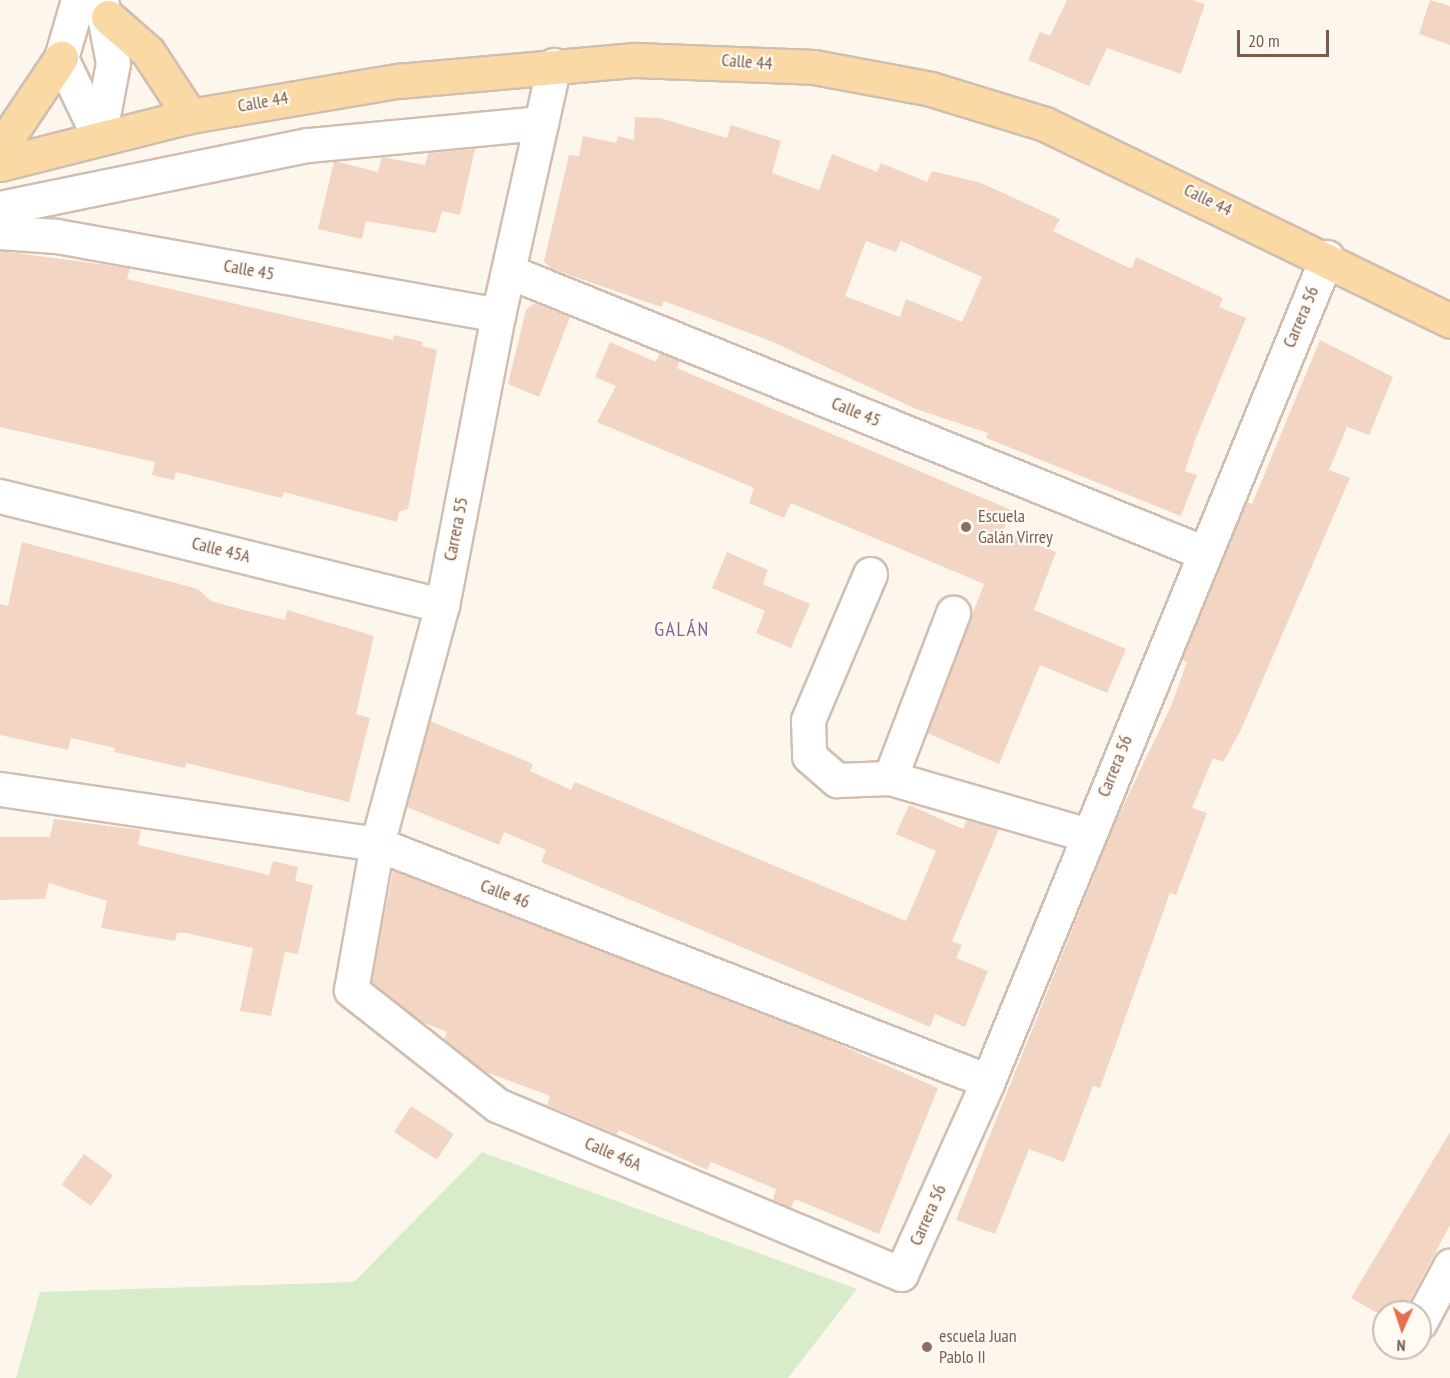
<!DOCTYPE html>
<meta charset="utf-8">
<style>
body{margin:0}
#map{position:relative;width:1450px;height:1378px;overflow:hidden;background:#fdf6ec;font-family:"PT Sans Narrow",sans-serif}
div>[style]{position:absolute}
.green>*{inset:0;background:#d8ecc9}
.building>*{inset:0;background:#f3d5c3;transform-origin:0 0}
.roads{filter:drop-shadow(2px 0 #d1beb0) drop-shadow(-2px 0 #d1beb0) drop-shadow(0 2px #d1beb0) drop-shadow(0 -2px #d1beb0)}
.minor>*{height:33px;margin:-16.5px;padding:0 16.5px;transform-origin:16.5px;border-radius:16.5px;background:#fff}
.major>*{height:33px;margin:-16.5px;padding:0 16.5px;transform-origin:16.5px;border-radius:16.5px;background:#fbd9a5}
.dots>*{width:16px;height:16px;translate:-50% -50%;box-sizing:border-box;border:3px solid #fffaf3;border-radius:50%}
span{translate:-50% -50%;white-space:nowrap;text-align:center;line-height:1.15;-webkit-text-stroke:4.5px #fffaf3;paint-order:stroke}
.street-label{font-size:18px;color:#7a5c4d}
.education-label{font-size:18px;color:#785e54}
.left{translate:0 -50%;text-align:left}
.neighbourhood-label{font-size:20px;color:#846695;letter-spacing:1.5px}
.north{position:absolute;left:1372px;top:1300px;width:60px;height:60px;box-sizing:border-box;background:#fffaf3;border:2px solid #cabbb1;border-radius:50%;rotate:183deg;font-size:16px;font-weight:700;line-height:24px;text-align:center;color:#7a5c4d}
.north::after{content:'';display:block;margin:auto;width:21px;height:27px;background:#e76f51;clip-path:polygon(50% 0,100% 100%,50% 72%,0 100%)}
.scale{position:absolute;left:1237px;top:30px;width:92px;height:27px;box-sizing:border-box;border:3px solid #7a5c4d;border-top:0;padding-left:8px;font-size:18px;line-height:21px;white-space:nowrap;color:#7a5c4d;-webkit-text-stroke:4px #fffaf3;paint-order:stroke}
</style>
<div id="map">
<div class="green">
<i style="clip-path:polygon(482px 1152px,857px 1289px,788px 1378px,16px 1378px,40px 1292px,354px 1282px)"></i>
</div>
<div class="building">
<i style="clip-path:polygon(1067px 0,1192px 0,1205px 4px,1181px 74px,1107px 48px,1089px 86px,1028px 60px,1040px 32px,1050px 36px)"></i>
<i style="clip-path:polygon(1430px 0,1450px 6px,1450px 45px,1419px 34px)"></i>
<i style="clip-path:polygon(evenodd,635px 117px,660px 118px,727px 138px,731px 125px,781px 141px,772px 173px,819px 190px,832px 154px,877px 172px,881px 163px,927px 182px,932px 171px,981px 183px,1060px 219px,1053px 231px,1127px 267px,1132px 268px,1136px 257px,1223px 298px,1219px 307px,1246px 318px,1195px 440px,1185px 471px,1197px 475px,1181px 516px,986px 438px,988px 433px,916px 409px,773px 342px,664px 301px,661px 307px,550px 268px,544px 261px,569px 155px,579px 156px,583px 136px,616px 143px,618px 136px,634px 140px,635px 117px,866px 241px,896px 252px,901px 241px,982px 277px,962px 322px,906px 299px,900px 317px,845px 296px,866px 241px)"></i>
<i style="clip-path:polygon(475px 149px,460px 215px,442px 211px,436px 233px,366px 221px,362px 239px,318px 229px,334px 161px,378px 172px,382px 157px,425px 165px,428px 153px)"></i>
<i style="clip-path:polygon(0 251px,130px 268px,127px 279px,393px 340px,394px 335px,423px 342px,422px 346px,437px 350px,408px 509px,399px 512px,397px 522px,284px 492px,282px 498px,176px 472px,174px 480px,152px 475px,155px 462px,0 427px)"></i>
<i style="clip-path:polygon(534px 303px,570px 317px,539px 397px,508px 384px,526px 310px)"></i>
<i style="clip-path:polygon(1320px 340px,1393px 377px,1369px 435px,1347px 427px,1329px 470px,1350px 478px,1240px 732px,1223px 762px,1213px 758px,1192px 808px,1207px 813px,1176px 895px,1170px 893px,1100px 1088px,1093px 1086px,1064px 1162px,1029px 1149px,995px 1234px,956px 1220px,1114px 825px,1171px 706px,1187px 662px,1181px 660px,1246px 502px,1252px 504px)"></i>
<i style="clip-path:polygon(610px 342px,656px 362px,660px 353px,680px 361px,677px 368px,1011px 510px,1003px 532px,1056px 552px,1034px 610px,1126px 649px,1107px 693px,1040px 665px,999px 764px,927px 733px,984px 584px,791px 503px,784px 518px,749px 503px,754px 488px,597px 422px,616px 386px,595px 377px)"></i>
<i style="clip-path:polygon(22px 542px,198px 589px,211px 601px,240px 609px,285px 620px,287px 610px,374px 636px,356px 714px,370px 718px,349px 802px,186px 763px,185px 768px,114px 752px,115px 748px,71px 738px,68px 750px,0 735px,0 604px,8px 606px)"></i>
<i style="clip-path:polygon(727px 552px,768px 570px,763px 584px,810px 604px,791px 648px,756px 633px,765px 611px,712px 588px)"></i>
<i style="clip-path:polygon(430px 721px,533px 764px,530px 771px,571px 790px,575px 782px,906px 921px,936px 851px,896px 834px,909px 805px,963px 829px,967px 820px,999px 829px,952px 941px,962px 945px,956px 958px,988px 971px,965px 1027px,935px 1014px,930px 1027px,541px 862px,546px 850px,504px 832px,499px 845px,407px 807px)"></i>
<i style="clip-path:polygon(54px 819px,141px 830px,138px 845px,269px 875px,273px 861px,298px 867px,295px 881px,313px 885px,298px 954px,285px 952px,271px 1016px,240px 1011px,253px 948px,186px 933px,177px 933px,175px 941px,101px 928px,107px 901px,49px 883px,45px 899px,0 900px,0 837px,50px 837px)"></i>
<i style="clip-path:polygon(393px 870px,813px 1033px,938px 1088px,879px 1234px,795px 1199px,791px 1208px,773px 1200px,776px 1189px,754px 1180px,711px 1162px,707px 1170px,619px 1130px,616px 1134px,547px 1105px,550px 1096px,486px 1072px,462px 1053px,444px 1039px,447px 1032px,422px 1022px,371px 982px)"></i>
<i style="left:411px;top:1106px;width:51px;height:31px;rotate:33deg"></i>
<i style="clip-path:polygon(1450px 1132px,1450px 1225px,1404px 1312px,1375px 1312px,1351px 1298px)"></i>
<i style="left:84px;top:1154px;width:36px;height:38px;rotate:36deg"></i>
</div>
<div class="roads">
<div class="minor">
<i style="left:78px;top:0;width:60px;rotate:106.3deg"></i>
<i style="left:61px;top:58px;width:88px;rotate:64.3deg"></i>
<i style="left:554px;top:65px;width:256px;rotate:102.6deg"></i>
<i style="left:498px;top:315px;width:295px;rotate:100.9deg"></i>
<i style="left:442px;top:605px;width:248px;rotate:105.2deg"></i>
<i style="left:377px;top:844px;width:148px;rotate:100.1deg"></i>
<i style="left:351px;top:990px;width:186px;rotate:38.2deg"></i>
<i style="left:497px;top:1105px;width:438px;rotate:22.7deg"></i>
<i style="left:901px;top:1274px;width:212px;rotate:-65.7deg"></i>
<i style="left:988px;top:1081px;width:891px;rotate:-67.64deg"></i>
<i style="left:99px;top:137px;width:75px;rotate:-79.3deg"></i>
<i style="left:113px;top:63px;width:64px;rotate:-100.8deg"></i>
<i style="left:0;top:208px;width:314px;rotate:-11.6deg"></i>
<i style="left:308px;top:145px;width:234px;rotate:-5.4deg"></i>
<i style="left:0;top:232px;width:56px;rotate:4.1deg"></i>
<i style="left:56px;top:236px;width:449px;rotate:10.1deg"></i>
<i style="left:510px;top:272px;width:747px;rotate:22.03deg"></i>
<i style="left:0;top:496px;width:455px;rotate:13.9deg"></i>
<i style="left:870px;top:574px;width:159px;rotate:113deg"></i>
<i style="left:808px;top:720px;width:36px;rotate:88deg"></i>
<i style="left:809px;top:756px;width:37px;rotate:41deg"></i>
<i style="left:837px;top:780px;width:53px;rotate:-2.2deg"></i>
<i style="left:890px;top:778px;width:205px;rotate:16.1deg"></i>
<i style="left:890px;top:778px;width:177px;rotate:-69.1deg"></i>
<i style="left:0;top:789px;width:381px;rotate:8.3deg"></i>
<i style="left:377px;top:844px;width:655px;rotate:21.2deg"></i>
<i style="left:1420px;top:1322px;width:64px;rotate:-61.8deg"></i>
</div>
<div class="major">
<i style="left:108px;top:17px;width:53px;rotate:41.2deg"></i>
<i style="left:148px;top:52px;width:77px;rotate:56.7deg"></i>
<i style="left:0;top:149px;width:110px;rotate:-56.2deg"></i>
<i style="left:0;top:164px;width:196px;rotate:-14.2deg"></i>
<i style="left:190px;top:116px;width:211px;rotate:-9.6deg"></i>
<i style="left:398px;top:81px;width:238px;rotate:-5.1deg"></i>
<i style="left:635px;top:60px;width:179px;rotate:2.2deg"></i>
<i style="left:814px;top:67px;width:119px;rotate:10.6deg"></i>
<i style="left:931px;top:89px;width:119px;rotate:17.1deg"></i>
<i style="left:1045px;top:124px;width:450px;rotate:25.9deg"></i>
</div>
</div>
<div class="dots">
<i style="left:966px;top:527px;background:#8d6e63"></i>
<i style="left:927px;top:1347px;background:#8d6e63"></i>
</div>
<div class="street-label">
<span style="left:747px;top:62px;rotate:4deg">Calle 44</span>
<span style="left:263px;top:102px;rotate:-10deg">Calle 44</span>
<span style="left:1208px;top:200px;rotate:26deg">Calle 44</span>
<span style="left:249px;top:270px;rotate:10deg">Calle 45</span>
<span style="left:1301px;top:317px;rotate:-67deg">Carrera 56</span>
<span style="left:856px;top:412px;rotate:22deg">Calle 45</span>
<span style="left:456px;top:529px;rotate:-79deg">Carrera 55</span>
<span style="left:221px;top:550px;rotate:14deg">Calle 45A</span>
<span style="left:1115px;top:766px;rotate:-68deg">Carrera 56</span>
<span style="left:505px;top:894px;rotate:21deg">Calle 46</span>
<span style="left:613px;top:1154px;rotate:23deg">Calle 46A</span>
<span style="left:928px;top:1215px;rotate:-66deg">Carrera 56</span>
</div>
<div class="education-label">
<span class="left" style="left:978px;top:527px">Escuela<br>Galán Virrey</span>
<span class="left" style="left:939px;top:1347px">escuela Juan<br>Pablo II</span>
</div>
<div class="neighbourhood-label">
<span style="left:682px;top:629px">GALÁN</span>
</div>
<div class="north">N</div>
<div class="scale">20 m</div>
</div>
